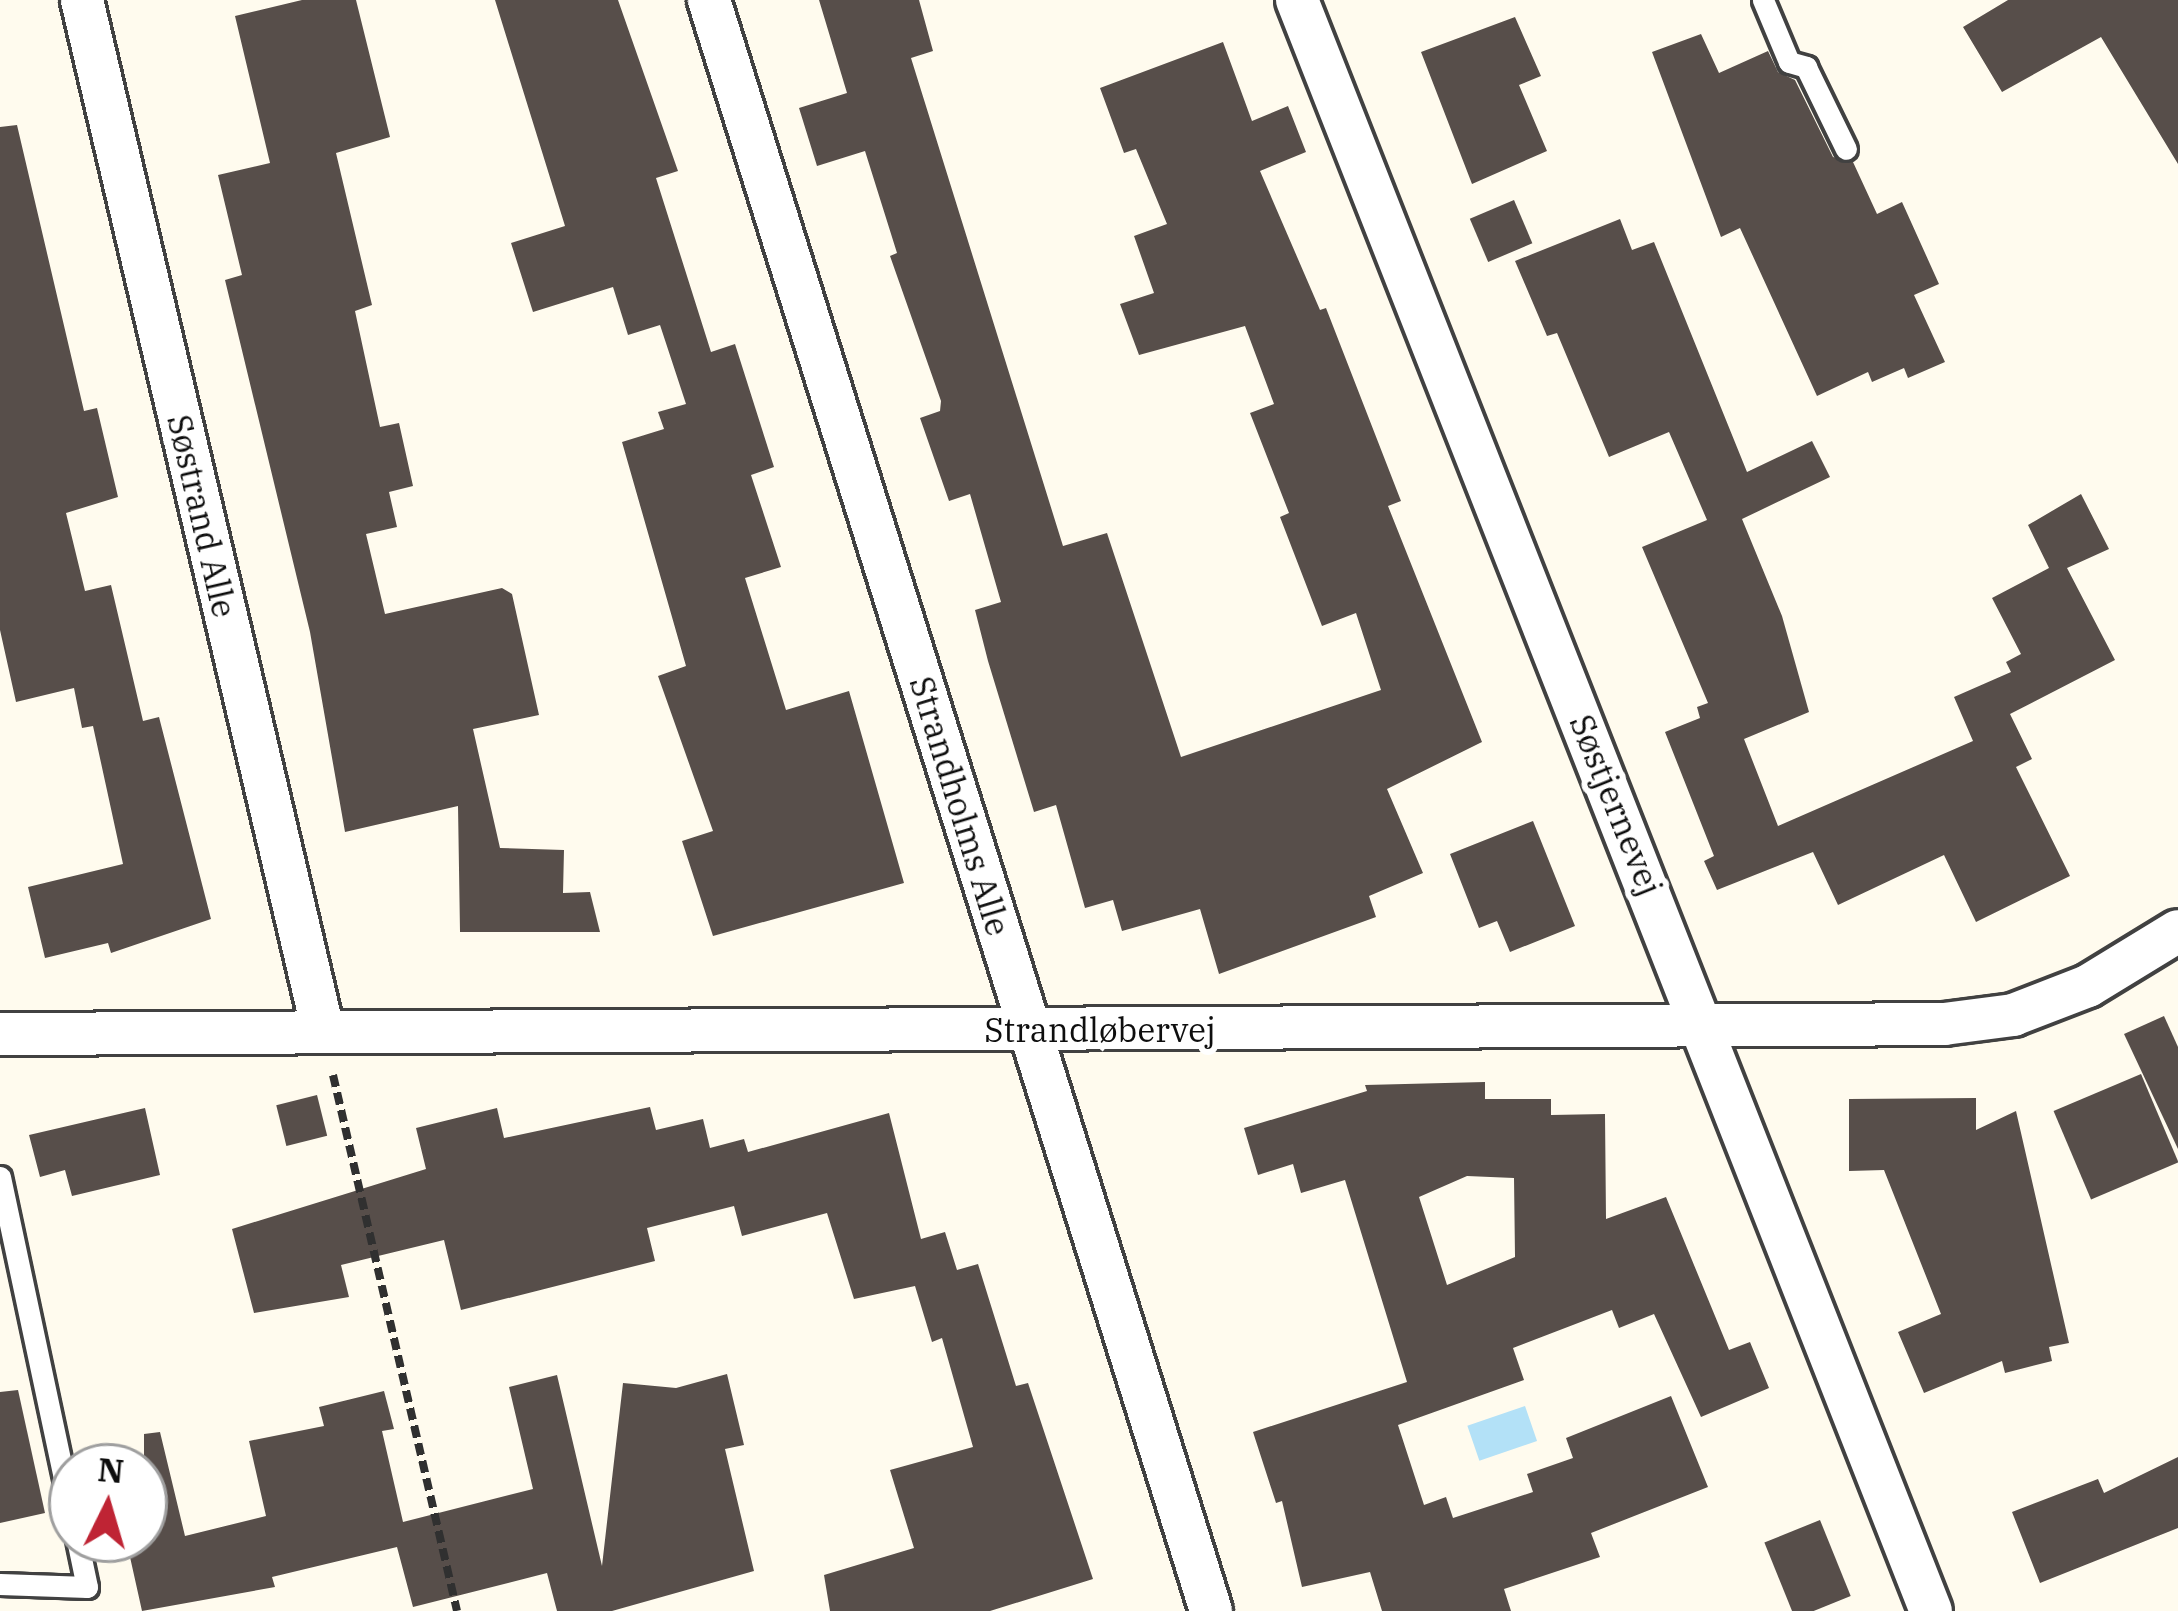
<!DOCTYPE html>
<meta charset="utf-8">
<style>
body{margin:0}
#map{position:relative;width:2178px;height:1611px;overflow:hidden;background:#fffbee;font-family:"IBM Plex Serif",serif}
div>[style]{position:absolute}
.water>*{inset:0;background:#b3e1f7;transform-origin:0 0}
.building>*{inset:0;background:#574e4a;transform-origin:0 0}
.path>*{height:8px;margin-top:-4px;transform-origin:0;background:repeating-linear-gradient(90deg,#303030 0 12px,transparent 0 18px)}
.roads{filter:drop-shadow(3px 0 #414141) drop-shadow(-3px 0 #414141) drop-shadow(0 3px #414141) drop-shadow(0 -3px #414141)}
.service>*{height:21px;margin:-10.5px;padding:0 10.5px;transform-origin:10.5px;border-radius:10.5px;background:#fff}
.minor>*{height:42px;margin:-21px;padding:0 21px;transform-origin:21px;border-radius:21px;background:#fff}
span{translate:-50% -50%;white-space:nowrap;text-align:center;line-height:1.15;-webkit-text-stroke:12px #fff;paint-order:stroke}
.street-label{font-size:33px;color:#0e0e0e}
.north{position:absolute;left:48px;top:1443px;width:120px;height:120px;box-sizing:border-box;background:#fff;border:3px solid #9f9f9f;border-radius:50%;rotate:5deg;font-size:33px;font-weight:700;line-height:48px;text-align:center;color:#0e0e0e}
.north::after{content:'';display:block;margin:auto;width:42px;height:54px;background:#bf2434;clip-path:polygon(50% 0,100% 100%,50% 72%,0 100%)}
</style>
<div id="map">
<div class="water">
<i style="left:1525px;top:1406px;width:37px;height:61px;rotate:71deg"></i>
</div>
<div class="building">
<i style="clip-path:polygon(302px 0,356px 0,390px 137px,336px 153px,372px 305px,355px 311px,380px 427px,399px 423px,413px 486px,389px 492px,397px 527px,366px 534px,385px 614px,502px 588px,512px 594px,539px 715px,473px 729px,500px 848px,564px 850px,563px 893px,590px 892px,600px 932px,460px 932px,458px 806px,345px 832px,310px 632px,225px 280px,242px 275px,218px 175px,270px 163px,235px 16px)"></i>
<i style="clip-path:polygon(495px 0,618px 0,678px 171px,656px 178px,711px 352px,735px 344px,774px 467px,751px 475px,781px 567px,745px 578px,786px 710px,849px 691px,904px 883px,713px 936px,682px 841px,713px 831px,658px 676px,686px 666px,622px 442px,664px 429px,658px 412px,686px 404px,660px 325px,628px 335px,613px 287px,533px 312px,511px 243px,565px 226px)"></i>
<i style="clip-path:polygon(819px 0,919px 0,933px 51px,911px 58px,1063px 546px,1107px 533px,1181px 757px,1381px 690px,1356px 613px,1322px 626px,1280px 517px,1289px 513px,1250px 413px,1274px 404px,1245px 326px,1139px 355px,1120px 304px,1154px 293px,1134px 236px,1167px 224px,1136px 149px,1124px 153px,1100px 88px,1223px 42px,1252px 121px,1288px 106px,1306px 152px,1260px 171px,1320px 310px,1326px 308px,1401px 501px,1388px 506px,1482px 742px,1387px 789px,1423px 873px,1369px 896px,1376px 917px,1219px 974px,1200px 909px,1122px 931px,1113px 900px,1085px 908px,1056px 805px,1034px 812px,988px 661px,975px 610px,1001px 602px,970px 494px,949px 501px,920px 418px,940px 411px,941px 401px,890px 256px,897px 253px,865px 151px,817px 166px,799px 108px,847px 93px)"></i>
<i style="clip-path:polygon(2008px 0,2178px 0,2178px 164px,2101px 37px,2002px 92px,1963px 27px)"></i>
<i style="clip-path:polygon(1515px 17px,1541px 76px,1519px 85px,1547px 151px,1472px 184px,1421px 52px)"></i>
<i style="clip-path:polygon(1701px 34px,1719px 73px,1768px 51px,1778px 72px,1795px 80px,1833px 157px,1853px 162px,1877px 214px,1902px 202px,1939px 284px,1914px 295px,1945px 362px,1908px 378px,1904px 368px,1872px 382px,1868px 372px,1817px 396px,1740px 228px,1721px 237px,1652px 52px)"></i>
<i style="clip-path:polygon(17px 125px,84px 411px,97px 408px,118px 497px,66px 513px,85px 591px,111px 585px,143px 721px,159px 717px,211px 919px,111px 953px,108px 943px,45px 958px,28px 887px,123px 864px,93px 726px,82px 728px,74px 688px,16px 702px,0 630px,0 127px)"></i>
<i style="left:1514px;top:200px;width:47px;height:48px;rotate:67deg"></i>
<i style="clip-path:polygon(1620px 219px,1632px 250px,1654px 242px,1747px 472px,1812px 441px,1830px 477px,1742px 519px,1782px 616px,1809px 712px,1744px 739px,1778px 826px,1973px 741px,1954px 697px,2011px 672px,2006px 662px,2021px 654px,1992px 598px,2049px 568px,2028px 525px,2081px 494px,2109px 549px,2067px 568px,2115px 660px,2010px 714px,2032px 759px,2016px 767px,2070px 876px,1976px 922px,1944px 855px,1838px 905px,1813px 852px,1717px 890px,1704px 861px,1714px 856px,1665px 732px,1700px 718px,1697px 707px,1708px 703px,1642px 547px,1707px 520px,1669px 432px,1609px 457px,1557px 333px,1547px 336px,1515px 261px)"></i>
<i style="clip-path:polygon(1533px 821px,1575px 926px,1510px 952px,1497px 921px,1479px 928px,1450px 854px)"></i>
<i style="clip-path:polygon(2164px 1016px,2178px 1047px,2178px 1149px,2124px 1034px)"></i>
<i style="left:2141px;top:1074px;width:96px;height:95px;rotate:67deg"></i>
<i style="clip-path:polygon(evenodd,1485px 1082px,1485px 1099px,1551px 1099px,1551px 1115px,1605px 1114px,1606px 1219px,1666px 1197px,1729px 1350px,1750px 1342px,1769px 1388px,1701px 1417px,1654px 1314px,1619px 1328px,1612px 1310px,1513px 1348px,1524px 1380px,1398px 1425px,1424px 1505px,1446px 1497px,1453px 1518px,1533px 1492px,1527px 1474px,1573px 1458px,1566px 1438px,1671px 1396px,1708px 1487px,1591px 1533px,1600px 1557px,1504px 1589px,1511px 1611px,1382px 1611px,1370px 1572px,1302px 1587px,1282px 1501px,1276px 1503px,1253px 1432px,1407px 1382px,1345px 1180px,1301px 1193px,1293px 1164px,1258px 1175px,1244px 1128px,1367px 1091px,1365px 1085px,1485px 1082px,1467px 1176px,1514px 1178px,1515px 1257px,1447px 1285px,1419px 1197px,1467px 1176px)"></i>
<i style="left:317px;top:1095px;width:42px;height:42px;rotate:76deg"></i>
<i style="clip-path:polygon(1976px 1098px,1976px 1130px,2016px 1111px,2069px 1343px,2049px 1347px,2052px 1361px,2005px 1373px,2002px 1361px,1924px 1393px,1898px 1332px,1941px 1314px,1884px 1170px,1849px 1171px,1849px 1099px)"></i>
<i style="clip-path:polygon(650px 1107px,656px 1130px,703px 1119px,710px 1148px,744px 1139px,748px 1152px,889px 1113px,921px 1239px,945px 1232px,957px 1270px,978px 1264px,1016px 1386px,1028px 1383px,1093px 1579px,990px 1611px,830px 1611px,824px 1575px,914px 1548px,890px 1470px,973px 1447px,942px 1338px,932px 1342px,915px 1286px,854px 1299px,827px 1213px,742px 1236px,734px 1206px,647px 1228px,655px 1261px,461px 1310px,444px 1240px,341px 1265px,349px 1297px,254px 1313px,232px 1229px,426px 1169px,416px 1128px,497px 1108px,504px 1138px)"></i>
<i style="clip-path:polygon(145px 1108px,160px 1175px,72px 1196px,65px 1170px,40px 1177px,29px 1135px)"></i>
<i style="clip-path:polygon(727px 1374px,744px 1445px,725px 1449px,754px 1571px,612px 1611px,557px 1611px,547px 1573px,413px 1607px,397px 1547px,272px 1577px,275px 1587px,142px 1611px,126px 1539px,144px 1539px,144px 1434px,160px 1432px,185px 1536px,266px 1516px,249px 1441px,324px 1426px,319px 1407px,384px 1391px,394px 1429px,382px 1431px,403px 1522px,533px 1489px,509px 1387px,557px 1375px,602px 1566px,623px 1383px,676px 1388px)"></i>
<i style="clip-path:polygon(18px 1390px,45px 1513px,0 1523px,0 1392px)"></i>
<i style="clip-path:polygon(2178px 1457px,2178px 1528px,2040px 1583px,2012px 1512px,2098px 1479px,2104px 1493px)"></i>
<i style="left:1820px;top:1520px;width:82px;height:60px;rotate:68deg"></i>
</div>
<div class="path">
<i style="left:333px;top:1075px;width:550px;rotate:76.97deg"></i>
</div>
<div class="roads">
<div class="service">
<i style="left:1763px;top:0;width:67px;rotate:67.2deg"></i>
<i style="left:1789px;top:62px;width:18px;rotate:16deg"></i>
<i style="left:1806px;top:67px;width:91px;rotate:64deg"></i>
<i style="left:0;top:1177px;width:348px;rotate:78deg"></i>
<i style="left:0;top:1584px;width:87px;rotate:2deg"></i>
<i style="left:87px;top:1587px;width:49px;rotate:-101.8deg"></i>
</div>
<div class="minor">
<i style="left:82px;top:0;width:1059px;rotate:76.84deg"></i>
<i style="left:709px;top:0;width:1687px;rotate:72.69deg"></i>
<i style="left:1297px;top:0;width:1731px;rotate:68.52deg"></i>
<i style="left:0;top:1034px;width:1944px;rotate:-0.29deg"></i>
<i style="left:1944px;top:1024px;width:70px;rotate:-7.4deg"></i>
<i style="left:2013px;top:1015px;width:80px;rotate:-21.1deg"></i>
<i style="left:2088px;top:986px;width:105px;rotate:-31.4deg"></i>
</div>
</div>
<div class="street-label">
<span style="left:202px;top:516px;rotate:77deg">Søstrand Alle</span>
<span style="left:1616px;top:805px;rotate:68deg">Søstjernevej</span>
<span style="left:960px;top:806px;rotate:73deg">Strandholms Alle</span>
<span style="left:1100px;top:1030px">Strandløbervej</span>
</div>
<div class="north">N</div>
</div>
